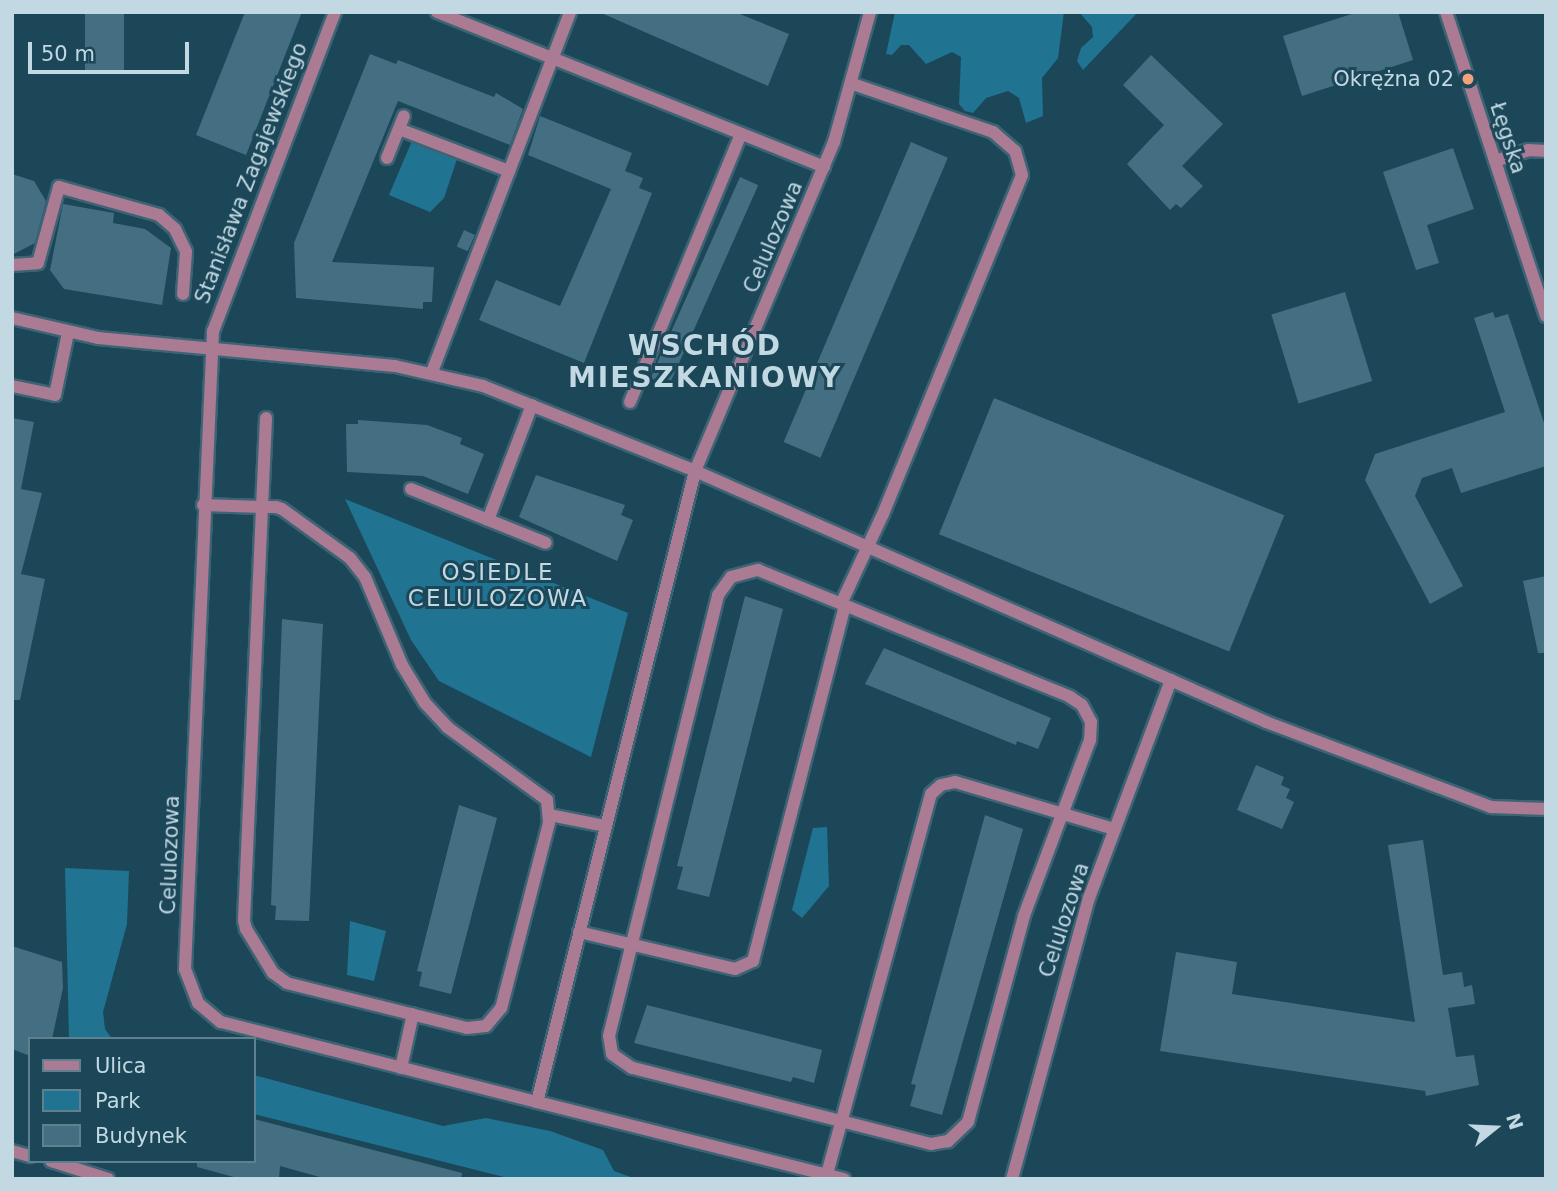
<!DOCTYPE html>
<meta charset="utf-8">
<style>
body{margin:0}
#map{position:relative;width:1558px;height:1191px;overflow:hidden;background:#1b4758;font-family:"DejaVu Sans",sans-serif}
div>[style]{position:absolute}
.green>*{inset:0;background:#207492}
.building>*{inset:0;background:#446f82;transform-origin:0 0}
.roads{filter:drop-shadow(2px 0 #3c6474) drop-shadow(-2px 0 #3c6474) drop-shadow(0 2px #3c6474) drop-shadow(0 -2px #3c6474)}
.minor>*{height:12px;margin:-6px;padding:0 6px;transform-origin:6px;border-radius:6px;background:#ab7a93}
.dots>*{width:19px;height:19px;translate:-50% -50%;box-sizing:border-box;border:4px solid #1b4758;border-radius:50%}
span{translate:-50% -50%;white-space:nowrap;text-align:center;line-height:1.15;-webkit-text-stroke:6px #1b4758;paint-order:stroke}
.poi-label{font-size:21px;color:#c2d8e2}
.right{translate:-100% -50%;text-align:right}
.street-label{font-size:21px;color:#c2d8e2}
.neighbourhood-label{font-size:23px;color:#c2d8e2;letter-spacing:2px}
.district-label{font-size:28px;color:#c2d8e2;font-weight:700;letter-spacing:2px}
.frame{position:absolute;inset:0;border:14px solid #c2d8e2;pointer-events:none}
.legend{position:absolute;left:28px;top:1037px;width:228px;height:126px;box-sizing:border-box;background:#1b4758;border:2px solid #5e818f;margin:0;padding:9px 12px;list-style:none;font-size:21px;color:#c2d8e2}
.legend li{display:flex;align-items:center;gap:14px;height:35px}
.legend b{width:35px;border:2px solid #5e818f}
.north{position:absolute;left:1460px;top:1093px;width:70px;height:70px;-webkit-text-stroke:5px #1b4758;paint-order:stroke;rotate:72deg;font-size:19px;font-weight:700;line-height:28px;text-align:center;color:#c2d8e2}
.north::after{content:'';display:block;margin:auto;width:24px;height:32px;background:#c2d8e2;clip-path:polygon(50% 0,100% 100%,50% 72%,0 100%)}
.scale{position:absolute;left:28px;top:42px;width:161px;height:32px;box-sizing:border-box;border:4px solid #c2d8e2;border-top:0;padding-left:9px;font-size:21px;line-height:24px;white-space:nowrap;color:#c2d8e2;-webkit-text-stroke:5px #1b4758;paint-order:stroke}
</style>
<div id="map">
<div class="green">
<i style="clip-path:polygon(895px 12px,1064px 12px,1058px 58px,1042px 78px,1043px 116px,1026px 123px,1019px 98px,1008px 91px,986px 98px,973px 113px,965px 111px,959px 104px,961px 57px,952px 52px,926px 64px,909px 45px,901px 45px,892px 55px,886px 54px)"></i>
<i style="clip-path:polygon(1079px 12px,1138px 12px,1083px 70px,1077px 61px,1081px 48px,1093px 37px,1092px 27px)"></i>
<i style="clip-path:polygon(412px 141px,457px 159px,444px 198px,430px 212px,389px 195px)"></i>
<i style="clip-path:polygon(345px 499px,628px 613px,591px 757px,439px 681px,411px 640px)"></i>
<i style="clip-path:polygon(827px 827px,829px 886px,802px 918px,792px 910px,813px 828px)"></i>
<i style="clip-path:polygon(65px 868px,129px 871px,127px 924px,103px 1012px,105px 1029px,112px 1039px,69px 1039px)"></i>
<i style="clip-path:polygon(350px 921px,386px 931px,374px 981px,347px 975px)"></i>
<i style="clip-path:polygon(254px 1075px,443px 1126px,486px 1118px,550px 1131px,603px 1150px,614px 1171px,636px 1179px,512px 1179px,254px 1114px)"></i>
</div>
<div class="building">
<i style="left:85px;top:12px;width:39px;height:62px"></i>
<i style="clip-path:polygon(245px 12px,302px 12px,246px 155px,196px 135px)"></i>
<i style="clip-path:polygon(599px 12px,735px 12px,789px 34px,768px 86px)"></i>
<i style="clip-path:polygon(1358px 12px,1398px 12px,1413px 60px,1302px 96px,1283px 36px)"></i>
<i style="clip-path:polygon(370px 54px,396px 64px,398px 60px,494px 97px,496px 93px,523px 109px,510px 145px,398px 101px,332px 262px,434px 267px,432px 302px,423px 302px,423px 309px,296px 298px,294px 243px)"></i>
<i style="clip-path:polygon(1151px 55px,1223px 124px,1182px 166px,1203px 186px,1181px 208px,1176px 204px,1170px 210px,1127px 164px,1164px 125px,1123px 85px)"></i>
<i style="clip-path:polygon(540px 116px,632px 153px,625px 171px,643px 178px,639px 188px,652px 193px,584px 363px,479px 320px,496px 280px,560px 306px,611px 189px,528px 155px)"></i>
<i style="left:911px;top:142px;width:40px;height:326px;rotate:23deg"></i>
<i style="clip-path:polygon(1453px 148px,1474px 209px,1427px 225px,1439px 263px,1416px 270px,1383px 172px)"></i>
<i style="clip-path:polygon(12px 174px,34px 181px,46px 201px,35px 243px,12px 255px)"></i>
<i style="left:740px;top:177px;width:20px;height:220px;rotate:24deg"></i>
<i style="clip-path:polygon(63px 204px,114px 213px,113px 223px,145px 229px,171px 248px,162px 305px,64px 289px,50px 270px)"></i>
<i style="left:464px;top:230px;width:12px;height:18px;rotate:24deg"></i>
<i style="left:1345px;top:292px;width:93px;height:77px;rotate:73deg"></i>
<i style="clip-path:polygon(1493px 312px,1495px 318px,1508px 314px,1546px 429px,1546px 466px,1461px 493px,1452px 468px,1422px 478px,1415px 496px,1463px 586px,1430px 604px,1365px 480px,1375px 454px,1505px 412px,1474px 318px)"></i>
<i style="left:994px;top:398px;width:313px;height:147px;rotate:22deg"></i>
<i style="clip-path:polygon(12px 418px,34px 422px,21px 489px,42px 493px,21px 574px,45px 579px,20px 700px,12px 700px)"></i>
<i style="clip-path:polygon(358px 420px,427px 425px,462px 438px,460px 444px,484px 454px,468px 494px,423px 476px,347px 472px,346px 424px,358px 424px)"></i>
<i style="clip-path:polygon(536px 475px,625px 505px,621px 515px,633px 520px,617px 561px,519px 517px)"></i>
<i style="clip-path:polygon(1546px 576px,1546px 653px,1538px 653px,1523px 581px)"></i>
<i style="clip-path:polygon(745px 596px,783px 609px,709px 897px,677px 889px,683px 867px,677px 866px)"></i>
<i style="clip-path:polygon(282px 619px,323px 624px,309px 921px,275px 920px,276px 906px,271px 905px)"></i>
<i style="clip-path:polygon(884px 648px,1051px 718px,1038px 749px,1017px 741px,1016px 745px,865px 684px)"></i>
<i style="clip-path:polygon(1256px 765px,1284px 777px,1281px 785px,1290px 789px,1286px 798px,1294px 802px,1282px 829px,1237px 810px)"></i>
<i style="clip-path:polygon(459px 805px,497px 818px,451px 994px,419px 986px,422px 972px,417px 971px)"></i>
<i style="clip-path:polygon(985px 815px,1023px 829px,942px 1115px,910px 1106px,916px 1085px,911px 1084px)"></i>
<i style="clip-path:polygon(1423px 840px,1443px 975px,1462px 972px,1464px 987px,1472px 985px,1475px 1004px,1448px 1008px,1456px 1057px,1474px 1055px,1479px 1085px,1426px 1096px,1425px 1091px,1160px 1051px,1176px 952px,1237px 962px,1232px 994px,1415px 1022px,1388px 845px)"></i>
<i style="clip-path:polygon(12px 946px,62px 962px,63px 988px,52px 1039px,30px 1039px,30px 1056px,12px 1049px)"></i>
<i style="clip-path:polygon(647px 1005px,822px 1050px,814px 1083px,793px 1077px,791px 1082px,634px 1043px)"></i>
<i style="clip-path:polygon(254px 1119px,462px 1173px,461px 1179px,327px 1179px,280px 1166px,279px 1179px,241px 1179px,197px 1167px,197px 1161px,254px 1161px)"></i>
</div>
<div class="roads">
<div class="minor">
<i style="left:335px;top:12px;width:342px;rotate:110.9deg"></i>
<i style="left:213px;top:331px;width:639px;rotate:92.51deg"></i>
<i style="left:185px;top:969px;width:36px;rotate:69deg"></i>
<i style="left:198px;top:1003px;width:30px;rotate:40deg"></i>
<i style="left:221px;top:1022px;width:326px;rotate:14.2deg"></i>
<i style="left:437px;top:12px;width:417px;rotate:21.8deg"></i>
<i style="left:1446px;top:12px;width:320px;rotate:71.8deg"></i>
<i style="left:399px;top:129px;width:118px;rotate:20.9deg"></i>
<i style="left:387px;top:158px;width:45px;rotate:-68deg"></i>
<i style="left:1495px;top:161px;width:35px;rotate:-18deg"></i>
<i style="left:1528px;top:150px;width:18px;rotate:3deg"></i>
<i style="left:12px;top:265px;width:26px;rotate:-4deg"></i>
<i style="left:38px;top:263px;width:79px;rotate:-74.6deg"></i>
<i style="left:59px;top:187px;width:104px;rotate:15.6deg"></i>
<i style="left:159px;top:215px;width:21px;rotate:41deg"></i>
<i style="left:175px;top:229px;width:25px;rotate:64deg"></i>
<i style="left:186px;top:252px;width:42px;rotate:94.1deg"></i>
<i style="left:12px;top:318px;width:88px;rotate:13.1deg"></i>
<i style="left:98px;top:338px;width:298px;rotate:5.4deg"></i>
<i style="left:395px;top:366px;width:90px;rotate:12.8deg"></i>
<i style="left:483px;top:386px;width:228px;rotate:21.8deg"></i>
<i style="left:695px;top:471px;width:624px;rotate:23.73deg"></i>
<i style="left:1266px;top:722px;width:241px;rotate:20.7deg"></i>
<i style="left:1491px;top:807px;width:55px;rotate:2.1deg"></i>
<i style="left:432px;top:372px;width:386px;rotate:-69deg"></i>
<i style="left:12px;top:386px;width:44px;rotate:11.8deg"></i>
<i style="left:55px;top:395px;width:63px;rotate:-78.2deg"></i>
<i style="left:630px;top:402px;width:290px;rotate:-67.5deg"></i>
<i style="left:411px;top:489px;width:145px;rotate:21.8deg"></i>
<i style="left:203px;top:505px;width:59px;rotate:1.9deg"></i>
<i style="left:262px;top:507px;width:14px"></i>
<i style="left:276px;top:507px;width:6px;rotate:18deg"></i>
<i style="left:282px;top:509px;width:84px;rotate:35.8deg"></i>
<i style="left:350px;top:558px;width:24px;rotate:52deg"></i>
<i style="left:365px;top:577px;width:95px;rotate:67.2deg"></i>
<i style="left:402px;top:665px;width:44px;rotate:58.8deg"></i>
<i style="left:425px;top:703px;width:33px;rotate:47deg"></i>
<i style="left:447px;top:727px;width:124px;rotate:36.1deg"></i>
<i style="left:547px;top:800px;width:23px;rotate:85deg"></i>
<i style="left:549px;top:823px;width:191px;rotate:104.5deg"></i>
<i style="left:501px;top:1008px;width:23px;rotate:130deg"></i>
<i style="left:486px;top:1026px;width:19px;rotate:174deg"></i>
<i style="left:467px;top:1028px;width:186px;rotate:-166deg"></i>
<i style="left:287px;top:983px;width:17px;rotate:-144deg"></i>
<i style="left:273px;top:973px;width:52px;rotate:-121.5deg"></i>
<i style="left:246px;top:929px;width:9px;rotate:-103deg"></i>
<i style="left:244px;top:920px;width:413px;rotate:-87.5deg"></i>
<i style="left:262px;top:507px;width:89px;rotate:-87.4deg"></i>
<i style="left:488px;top:520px;width:123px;rotate:-69.1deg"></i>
<i style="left:758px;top:570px;width:337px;rotate:22.1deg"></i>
<i style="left:1070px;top:697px;width:14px;rotate:34deg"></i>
<i style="left:1082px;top:705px;width:19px;rotate:62deg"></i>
<i style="left:1091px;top:722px;width:18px;rotate:93deg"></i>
<i style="left:1090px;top:740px;width:188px;rotate:110.6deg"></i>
<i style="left:1024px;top:916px;width:213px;rotate:105.2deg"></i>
<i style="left:968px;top:1122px;width:28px;rotate:136deg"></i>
<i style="left:948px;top:1141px;width:17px;rotate:170deg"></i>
<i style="left:931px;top:1144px;width:309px;rotate:-165.7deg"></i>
<i style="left:632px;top:1068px;width:24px;rotate:-145deg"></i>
<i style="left:612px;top:1054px;width:18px;rotate:-99deg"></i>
<i style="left:609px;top:1036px;width:454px;rotate:-76.1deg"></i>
<i style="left:718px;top:595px;width:22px;rotate:-54deg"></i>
<i style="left:731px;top:577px;width:28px;rotate:-15deg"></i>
<i style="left:841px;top:604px;width:99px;rotate:-65deg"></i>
<i style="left:883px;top:514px;width:366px;rotate:-67.7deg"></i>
<i style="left:1022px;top:175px;width:25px;rotate:-106deg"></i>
<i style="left:1015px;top:151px;width:29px;rotate:-139deg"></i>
<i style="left:993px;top:132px;width:148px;rotate:-161.1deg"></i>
<i style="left:550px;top:815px;width:56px;rotate:11.3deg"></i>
<i style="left:579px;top:932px;width:160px;rotate:13.3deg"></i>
<i style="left:735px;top:969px;width:20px;rotate:-24deg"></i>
<i style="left:753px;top:961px;width:367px;rotate:-75.5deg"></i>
<i style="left:401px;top:1068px;width:55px;rotate:-77.5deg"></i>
<i style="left:12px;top:1151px;width:19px;rotate:16deg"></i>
<i style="left:51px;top:1161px;width:60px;rotate:17.5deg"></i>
<i style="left:827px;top:1174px;width:394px;rotate:-74.7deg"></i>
<i style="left:931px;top:794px;width:13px;rotate:-42deg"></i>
<i style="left:941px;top:785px;width:14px;rotate:-12deg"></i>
<i style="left:955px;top:782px;width:166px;rotate:16.5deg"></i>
<i style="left:844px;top:1179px;width:317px;rotate:-165.9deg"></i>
<i style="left:537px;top:1102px;width:650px;rotate:-75.94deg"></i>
<i style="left:695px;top:471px;width:357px;rotate:-67.1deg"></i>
<i style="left:834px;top:142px;width:135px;rotate:-74.5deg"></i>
<i style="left:1012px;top:1179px;width:291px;rotate:-74.7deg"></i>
<i style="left:1089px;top:898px;width:233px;rotate:-69.4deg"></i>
</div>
</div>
<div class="dots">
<i style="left:1468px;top:79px;background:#f0a27a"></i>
</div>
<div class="poi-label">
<span class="right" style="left:1454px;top:79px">Okrężna 02</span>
</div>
<div class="street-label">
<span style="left:1508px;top:138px;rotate:72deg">Łęgska</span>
<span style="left:251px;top:173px;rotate:-69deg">Stanisława Zagajewskiego</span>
<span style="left:773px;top:237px;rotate:-67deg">Celulozowa</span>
<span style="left:170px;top:855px;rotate:-88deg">Celulozowa</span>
<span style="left:1064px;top:920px;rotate:-72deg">Celulozowa</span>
</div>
<div class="neighbourhood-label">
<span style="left:498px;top:585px">OSIEDLE<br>CELULOZOWA</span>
</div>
<div class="district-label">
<span style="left:705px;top:362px">WSCHÓD<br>MIESZKANIOWY</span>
</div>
<div class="frame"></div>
<ul class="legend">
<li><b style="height:9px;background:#ab7a93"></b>Ulica</li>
<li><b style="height:19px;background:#207492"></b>Park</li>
<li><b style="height:19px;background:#446f82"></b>Budynek</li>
</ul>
<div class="north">N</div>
<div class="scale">50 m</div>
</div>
